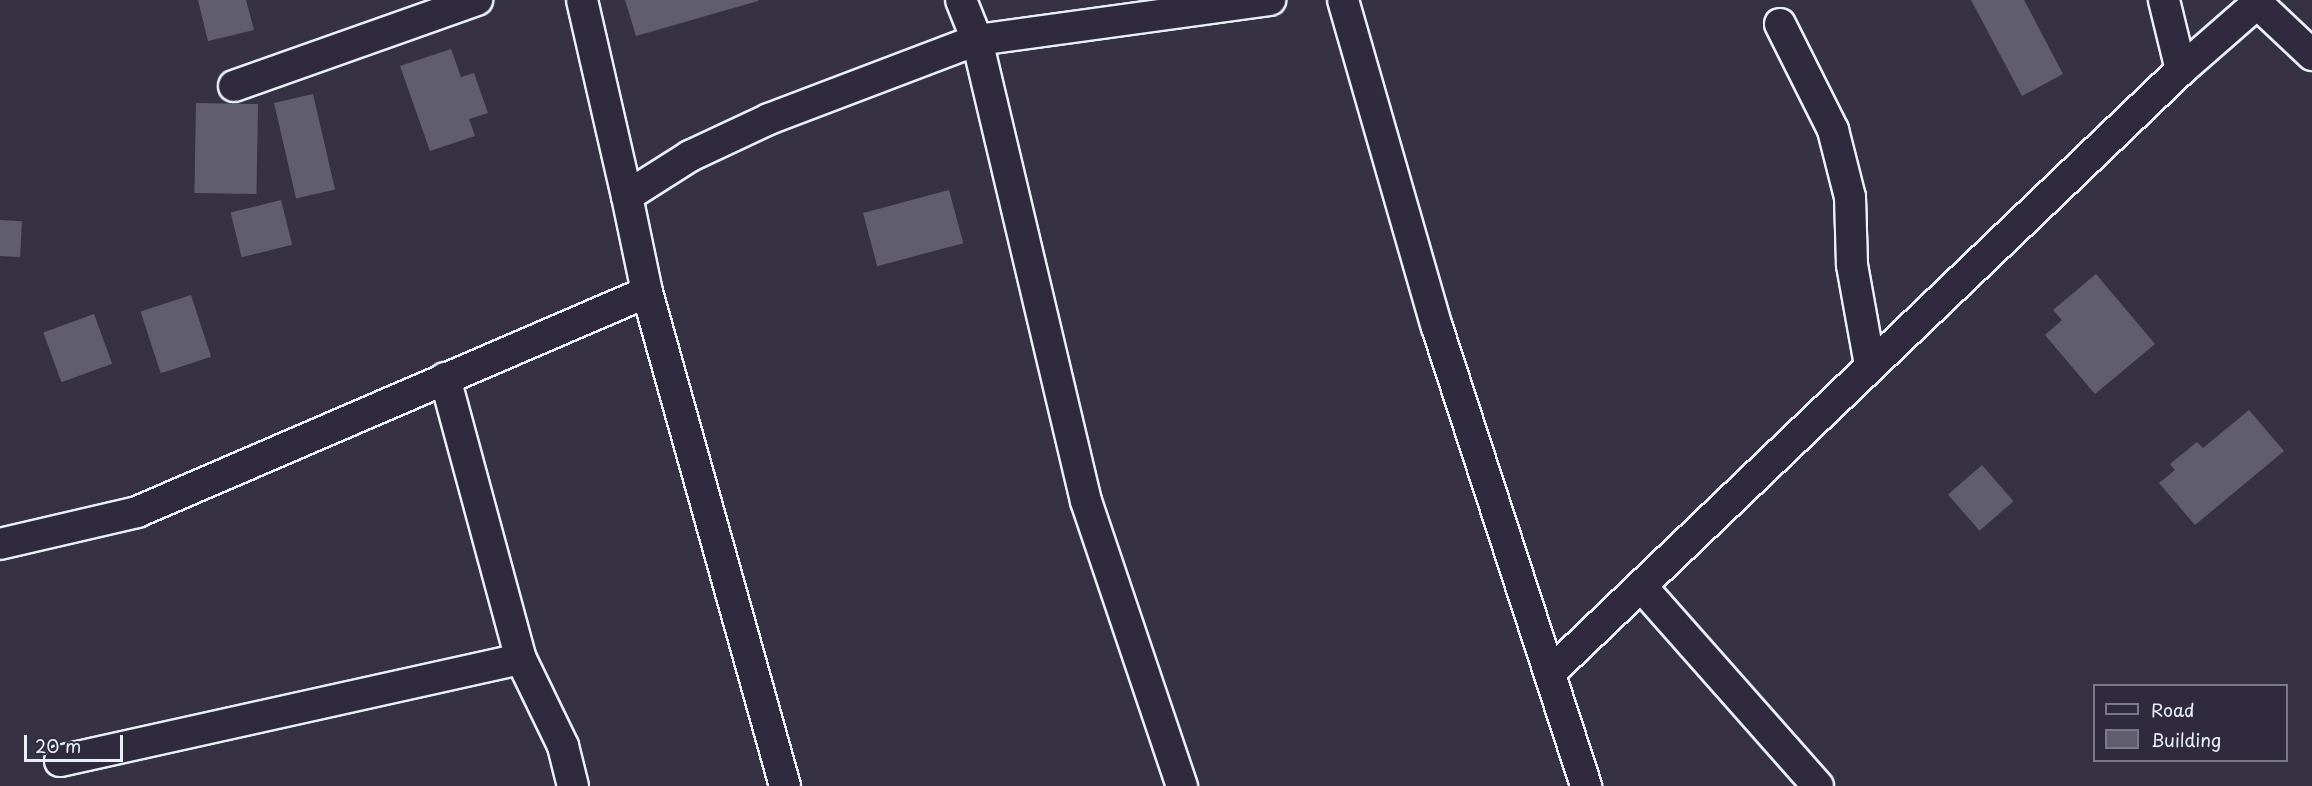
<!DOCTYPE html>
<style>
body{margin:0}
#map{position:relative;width:2312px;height:786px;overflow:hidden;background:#363244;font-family:"Playpen Sans",sans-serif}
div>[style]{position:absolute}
.building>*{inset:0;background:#605e6e;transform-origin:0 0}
.roads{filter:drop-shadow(2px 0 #e8f1f8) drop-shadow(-2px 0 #e8f1f8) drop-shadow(0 2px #e8f1f8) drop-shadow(0 -2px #e8f1f8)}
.street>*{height:30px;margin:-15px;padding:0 15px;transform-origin:15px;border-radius:15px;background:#2f2a3d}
span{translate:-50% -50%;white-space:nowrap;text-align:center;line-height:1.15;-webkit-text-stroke:4.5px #2f2a3d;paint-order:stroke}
.legend{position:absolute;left:2093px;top:684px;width:195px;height:78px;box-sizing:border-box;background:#2f2a3d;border:2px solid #797a88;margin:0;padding:8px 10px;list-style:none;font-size:18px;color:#e8f1f8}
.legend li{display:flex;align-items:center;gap:12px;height:30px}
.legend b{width:30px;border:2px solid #797a88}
.scale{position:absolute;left:24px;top:735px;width:99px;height:27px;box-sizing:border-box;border:3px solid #e8f1f8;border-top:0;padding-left:8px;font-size:18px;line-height:21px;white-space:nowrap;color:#e8f1f8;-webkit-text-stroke:4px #2f2a3d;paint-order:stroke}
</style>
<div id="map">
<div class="building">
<i style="clip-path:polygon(198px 0,246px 0,254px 30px,208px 41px)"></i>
<i style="clip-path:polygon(625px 0,758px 0,758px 1px,636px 36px)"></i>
<i style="clip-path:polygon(1971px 0,2024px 0,2063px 74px,2022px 96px)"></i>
<i style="clip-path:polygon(451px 49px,461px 77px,474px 73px,488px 113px,469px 119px,475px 136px,430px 151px,400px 66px)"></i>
<i style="left:313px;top:94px;width:98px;height:40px;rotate:77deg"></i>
<i style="left:196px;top:103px;width:62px;height:90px;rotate:1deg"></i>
<i style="left:949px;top:190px;width:55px;height:89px;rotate:75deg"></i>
<i style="left:281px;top:200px;width:46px;height:52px;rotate:76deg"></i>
<i style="left:0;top:220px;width:22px;height:36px;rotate:3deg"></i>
<i style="clip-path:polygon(2096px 274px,2155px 344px,2095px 394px,2045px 335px,2062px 320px,2053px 310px)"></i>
<i style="left:191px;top:295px;width:65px;height:53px;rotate:72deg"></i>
<i style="left:94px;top:314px;width:53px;height:54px;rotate:70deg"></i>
<i style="clip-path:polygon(2249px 410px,2284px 451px,2195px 525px,2159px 483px,2175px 470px,2170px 464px,2197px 442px,2203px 448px)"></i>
<i style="left:1982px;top:465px;width:48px;height:45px;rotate:49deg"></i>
</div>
<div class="roads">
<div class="street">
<i style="left:582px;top:0;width:201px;rotate:77.1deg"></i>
<i style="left:961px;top:0;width:43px;rotate:68.2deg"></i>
<i style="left:977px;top:40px;width:474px;rotate:76.7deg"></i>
<i style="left:1086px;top:501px;width:301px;rotate:71.4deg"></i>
<i style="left:1343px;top:0;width:340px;rotate:74deg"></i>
<i style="left:1437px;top:327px;width:483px;rotate:72deg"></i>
<i style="left:2257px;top:3px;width:76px;rotate:43.4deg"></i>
<i style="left:1780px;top:24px;width:119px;rotate:63.4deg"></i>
<i style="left:1833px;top:130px;width:69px;rotate:75.8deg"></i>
<i style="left:1850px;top:197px;width:68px;rotate:88.3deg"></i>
<i style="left:1852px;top:265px;width:102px;rotate:79.8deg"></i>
<i style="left:2181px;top:70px;width:106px;rotate:-41.2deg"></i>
<i style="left:234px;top:86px;width:258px;rotate:-19.5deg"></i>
<i style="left:647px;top:292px;width:513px;rotate:74.39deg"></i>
<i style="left:445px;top:378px;width:291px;rotate:74.9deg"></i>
<i style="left:521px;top:659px;width:97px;rotate:64.2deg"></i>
<i style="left:563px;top:746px;width:41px;rotate:76deg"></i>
<i style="left:0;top:544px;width:141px;rotate:-13.1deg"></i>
<i style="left:137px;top:512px;width:555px;rotate:-23.33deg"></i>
<i style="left:647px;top:292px;width:98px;rotate:-101.8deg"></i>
<i style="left:627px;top:196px;width:75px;rotate:-32.4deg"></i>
<i style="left:690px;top:156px;width:87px;rotate:-25.1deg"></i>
<i style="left:769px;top:119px;width:222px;rotate:-20.8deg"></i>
<i style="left:977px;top:40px;width:296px;rotate:-7.8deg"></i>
<i style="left:1641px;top:586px;width:267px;rotate:48.5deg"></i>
<i style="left:1551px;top:672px;width:871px;rotate:-43.7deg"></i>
<i style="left:2181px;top:70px;width:72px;rotate:-103.7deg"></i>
<i style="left:60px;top:761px;width:472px;rotate:-12.5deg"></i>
</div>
</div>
<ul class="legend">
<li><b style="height:8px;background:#2f2a3d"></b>Road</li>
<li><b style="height:16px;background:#605e6e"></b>Building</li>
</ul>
<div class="scale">20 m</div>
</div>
